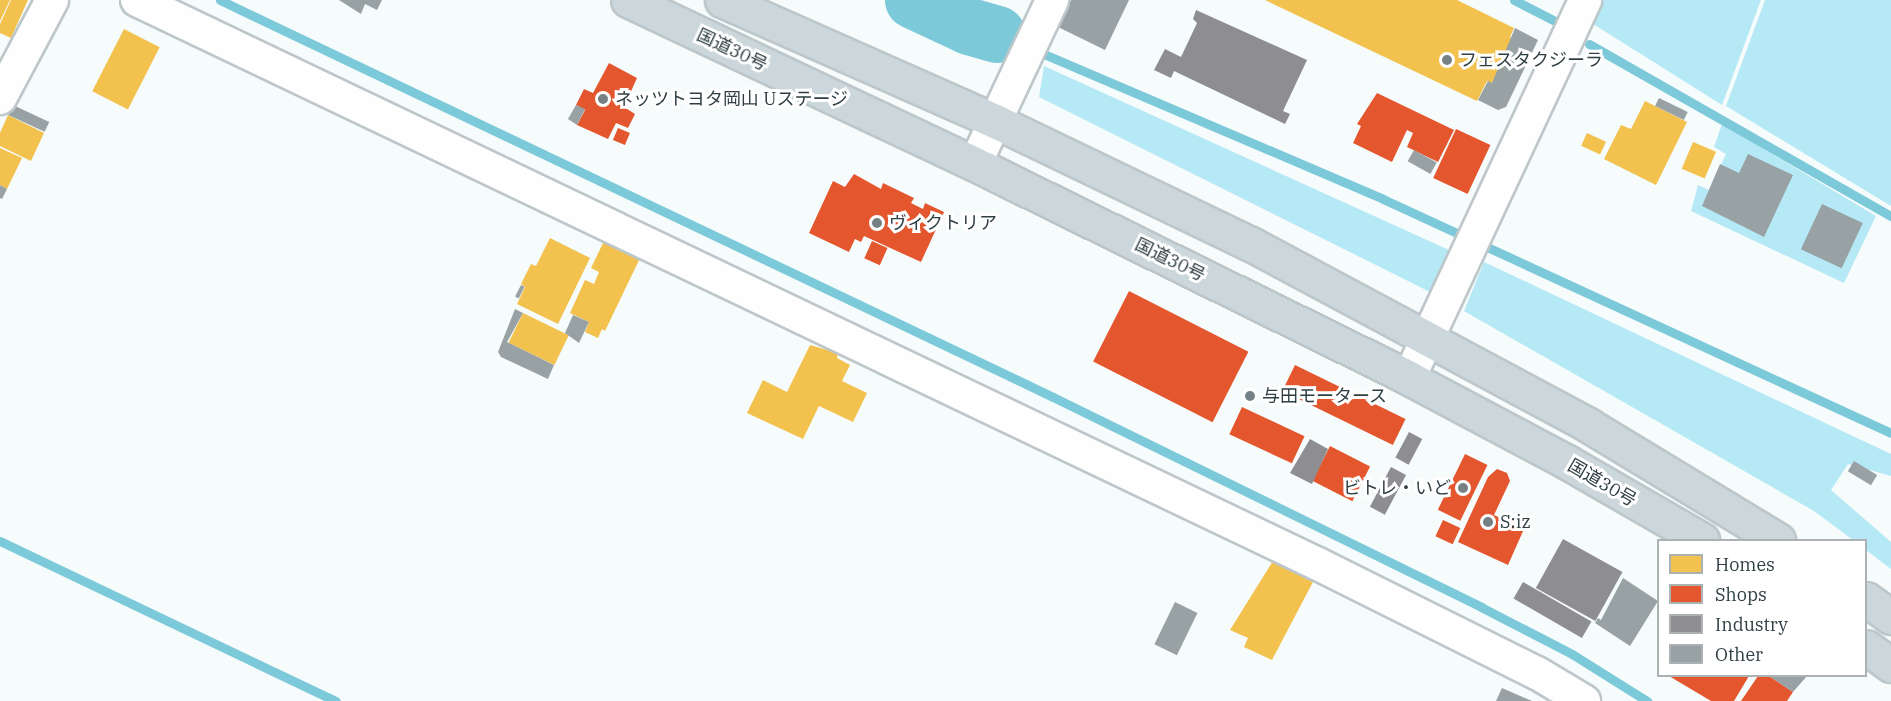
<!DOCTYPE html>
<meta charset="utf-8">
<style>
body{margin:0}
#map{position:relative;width:1891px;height:701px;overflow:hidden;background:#f6fbfb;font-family:"IBM Plex Serif","Noto Sans JP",serif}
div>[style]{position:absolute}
.green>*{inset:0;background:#b6e9f6}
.homes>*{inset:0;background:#f2c14e;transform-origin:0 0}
.shops>*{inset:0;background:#e4572e;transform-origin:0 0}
.industry>*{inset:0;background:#8d8d92;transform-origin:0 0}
.stream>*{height:9px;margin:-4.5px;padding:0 4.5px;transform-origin:4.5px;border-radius:4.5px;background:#7cc9da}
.river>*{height:57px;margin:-28.5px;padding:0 28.5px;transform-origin:28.5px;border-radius:28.5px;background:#7cc9da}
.building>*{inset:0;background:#98a2a4;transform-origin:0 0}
.roads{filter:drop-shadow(2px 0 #bdc7ca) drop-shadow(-2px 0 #bdc7ca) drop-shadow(0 2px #bdc7ca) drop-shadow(0 -2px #bdc7ca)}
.street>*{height:32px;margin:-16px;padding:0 16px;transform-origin:16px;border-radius:16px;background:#fefefe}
.highway>*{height:33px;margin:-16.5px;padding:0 16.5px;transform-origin:16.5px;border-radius:16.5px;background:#cbd7db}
.dots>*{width:16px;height:16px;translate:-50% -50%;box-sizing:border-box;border:3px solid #fff;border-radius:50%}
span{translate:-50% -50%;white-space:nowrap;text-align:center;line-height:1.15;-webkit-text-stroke:6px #fff;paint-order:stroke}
.street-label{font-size:18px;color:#2f3f44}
.poi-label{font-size:18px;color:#2f3f44}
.left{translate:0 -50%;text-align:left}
.right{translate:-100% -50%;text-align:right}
.legend{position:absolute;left:1657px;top:539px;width:210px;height:138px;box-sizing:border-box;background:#fff;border:2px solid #acb2b4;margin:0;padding:8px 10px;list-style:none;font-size:18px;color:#2f3f44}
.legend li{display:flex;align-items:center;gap:12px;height:30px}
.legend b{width:30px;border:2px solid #acb2b4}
</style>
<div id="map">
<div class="green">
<i style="clip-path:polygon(1599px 0,1761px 0,1722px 105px,1590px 22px)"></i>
<i style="clip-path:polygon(1765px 0,1891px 0,1891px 206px,1726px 106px)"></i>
<i style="clip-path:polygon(1044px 66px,1449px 250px,1430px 292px,1039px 97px)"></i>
<i style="clip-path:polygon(1722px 124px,1876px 216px,1844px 283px,1691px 211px,1698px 185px,1709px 190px,1726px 154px,1714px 147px)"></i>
<i style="clip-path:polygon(1484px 262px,1891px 454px,1891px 476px,1848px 464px,1831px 490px,1891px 542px,1891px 569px,1866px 550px,1866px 540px,1853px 540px,1814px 511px,1464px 311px)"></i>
</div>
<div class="homes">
<i style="clip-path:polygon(0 0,10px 0,0 21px)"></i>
<i style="clip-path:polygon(11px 0,28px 0,11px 38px,0 33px,0 24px)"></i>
<i style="clip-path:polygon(1265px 0,1457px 0,1514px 28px,1510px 37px,1513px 39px,1492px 83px,1487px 81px,1477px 101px)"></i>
<i style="left:124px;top:29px;width:40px;height:70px;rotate:27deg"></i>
<i style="clip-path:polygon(1645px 101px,1687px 122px,1656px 185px,1604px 159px,1621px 125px,1631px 129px)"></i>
<i style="clip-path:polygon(8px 115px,44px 133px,31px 161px,0 146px,0 133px)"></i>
<i style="left:1587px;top:133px;width:21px;height:14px;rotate:25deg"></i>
<i style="left:1693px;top:142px;width:25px;height:29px;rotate:23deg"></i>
<i style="clip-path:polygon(0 148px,22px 158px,7px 189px,0 185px)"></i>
<i style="clip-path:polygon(550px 238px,590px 258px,558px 324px,517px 304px,525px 287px,521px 284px,531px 264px,536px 266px)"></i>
<i style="clip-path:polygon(605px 239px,641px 256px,605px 331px,602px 329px,598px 338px,585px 332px,589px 322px,570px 313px,585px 280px,594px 284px,599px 272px,591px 268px)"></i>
<i style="left:523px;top:313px;width:51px;height:33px;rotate:26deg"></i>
<i style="clip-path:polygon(810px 345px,838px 353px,837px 358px,850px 365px,842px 381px,867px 393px,853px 422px,819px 406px,803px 439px,747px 413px,763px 380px,787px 392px)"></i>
<i style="clip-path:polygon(1273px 561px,1314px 580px,1272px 660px,1244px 647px,1248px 638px,1230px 630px)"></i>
</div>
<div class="shops">
<i style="clip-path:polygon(609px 63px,637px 78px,624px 107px,635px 114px,628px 128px,616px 123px,608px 139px,577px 125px,585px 110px,576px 105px,584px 89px,593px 93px)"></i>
<i style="clip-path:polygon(1377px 93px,1454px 130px,1438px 162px,1407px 147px,1413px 133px,1407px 130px,1392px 162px,1353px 143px,1361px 126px,1357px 124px)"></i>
<i style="left:618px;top:128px;width:13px;height:13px;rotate:23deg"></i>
<i style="left:1456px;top:129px;width:38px;height:54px;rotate:25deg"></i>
<i style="clip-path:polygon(854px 174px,881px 189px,883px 183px,914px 198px,911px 203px,923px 209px,925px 203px,944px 212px,921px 262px,864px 236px,861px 242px,855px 239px,849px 252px,809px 233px,833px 181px,845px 187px)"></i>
<i style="left:872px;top:241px;width:17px;height:19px;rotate:24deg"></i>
<i style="left:1129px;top:291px;width:134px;height:79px;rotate:27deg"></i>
<i style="left:1295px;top:365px;width:123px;height:29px;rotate:26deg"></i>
<i style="left:1242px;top:407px;width:69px;height:30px;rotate:25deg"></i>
<i style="left:1330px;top:446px;width:45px;height:39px;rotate:27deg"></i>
<i style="left:1465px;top:454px;width:25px;height:62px;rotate:26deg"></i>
<i style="clip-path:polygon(1497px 469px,1507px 473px,1510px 481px,1494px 515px,1524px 529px,1508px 565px,1458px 542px,1488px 477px)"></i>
<i style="left:1443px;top:520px;width:19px;height:18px;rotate:25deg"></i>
<i style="clip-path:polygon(1669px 676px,1749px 676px,1734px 701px,1711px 701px)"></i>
<i style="clip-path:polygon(1758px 676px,1769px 676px,1793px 692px,1787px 701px,1741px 701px)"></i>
</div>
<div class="industry">
<i style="clip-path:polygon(1196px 10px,1307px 60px,1283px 111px,1290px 114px,1285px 124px,1174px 71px,1171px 78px,1154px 70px,1165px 49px,1181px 57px,1197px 23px,1193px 19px)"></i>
<i style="left:1409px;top:432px;width:15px;height:29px;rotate:28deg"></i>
<i style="clip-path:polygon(1310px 439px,1328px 449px,1312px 484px,1290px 473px)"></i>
<i style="left:1391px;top:467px;width:17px;height:45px;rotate:28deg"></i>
<i style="left:1563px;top:539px;width:68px;height:56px;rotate:29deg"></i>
<i style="left:1523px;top:582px;width:79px;height:19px;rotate:30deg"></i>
</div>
<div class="stream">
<i style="left:220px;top:0;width:923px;rotate:25.48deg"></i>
<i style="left:1053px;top:397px;width:477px;rotate:26.1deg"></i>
<i style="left:1481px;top:607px;width:102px;rotate:27.3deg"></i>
<i style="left:1572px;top:654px;width:89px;rotate:32.1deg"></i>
<i style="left:1514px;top:0;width:51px;rotate:27.1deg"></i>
<i style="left:997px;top:34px;width:420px;rotate:23.1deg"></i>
<i style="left:1383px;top:199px;width:559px;rotate:24.73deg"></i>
<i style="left:1589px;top:44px;width:348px;rotate:29.7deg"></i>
<i style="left:0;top:541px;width:372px;rotate:25.5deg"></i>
</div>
<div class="river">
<i style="left:913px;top:0;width:62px;rotate:24.9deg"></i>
<i style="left:969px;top:26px;width:29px;rotate:16deg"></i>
</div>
<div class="building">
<i style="clip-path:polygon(339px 0,382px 0,377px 10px,365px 4px,361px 14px)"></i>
<i style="clip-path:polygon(1071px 0,1129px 0,1105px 50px,1058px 27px)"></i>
<i style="clip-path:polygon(1515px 28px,1538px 40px,1506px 107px,1498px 110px,1478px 100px,1488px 81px,1492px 83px)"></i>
<i style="left:1659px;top:98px;width:32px;height:9px;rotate:26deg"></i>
<i style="left:13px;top:105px;width:40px;height:11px;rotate:25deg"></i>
<i style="clip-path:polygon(576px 105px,585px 109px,577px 125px,568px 119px)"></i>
<i style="left:1414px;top:150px;width:26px;height:13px;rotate:29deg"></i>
<i style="clip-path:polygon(1748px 154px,1793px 175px,1764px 237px,1702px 206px,1720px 164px,1739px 173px)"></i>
<i style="clip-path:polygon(0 185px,7px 189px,2px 199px,0 198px)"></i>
<i style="left:1822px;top:204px;width:45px;height:50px;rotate:25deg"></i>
<i style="left:521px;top:285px;width:4px;height:13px;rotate:27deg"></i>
<i style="clip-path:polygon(515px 309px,523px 313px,507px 342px,554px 365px,548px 379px,501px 357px,498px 352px)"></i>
<i style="clip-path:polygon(573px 315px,589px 322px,579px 343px,565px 333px)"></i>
<i style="left:1854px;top:461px;width:27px;height:12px;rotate:31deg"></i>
<i style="clip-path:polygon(1623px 578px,1658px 601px,1630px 646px,1595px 623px,1598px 618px,1601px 620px)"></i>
<i style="left:1175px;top:602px;width:25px;height:47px;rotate:26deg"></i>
<i style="clip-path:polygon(1769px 676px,1807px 676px,1793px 692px)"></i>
<i style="clip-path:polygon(1502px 688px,1532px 701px,1496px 701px)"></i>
</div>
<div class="roads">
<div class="street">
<i style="left:137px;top:0;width:1309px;rotate:25.53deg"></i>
<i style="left:1318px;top:564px;width:245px;rotate:26.5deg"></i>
<i style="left:1537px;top:673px;width:55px;rotate:30.8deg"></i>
<i style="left:0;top:98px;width:111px;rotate:-62deg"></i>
<i style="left:975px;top:164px;width:181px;rotate:-64.8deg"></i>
<i style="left:1409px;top:378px;width:417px;rotate:-65deg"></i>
</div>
<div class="highway">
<i style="left:628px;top:0;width:384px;rotate:25.3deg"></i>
<i style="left:975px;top:164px;width:484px;rotate:26.2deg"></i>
<i style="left:1409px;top:378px;width:179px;rotate:28deg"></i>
<i style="left:1567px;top:462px;width:156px;rotate:30deg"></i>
<i style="left:722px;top:0;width:299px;rotate:23.9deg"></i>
<i style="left:995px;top:121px;width:284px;rotate:25.7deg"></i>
<i style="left:1251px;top:244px;width:383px;rotate:28.2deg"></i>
<i style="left:1588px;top:425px;width:222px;rotate:31.2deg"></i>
<i style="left:1866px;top:599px;width:31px;rotate:36deg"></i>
<i style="left:1866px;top:647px;width:31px;rotate:36deg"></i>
</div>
</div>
<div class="dots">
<i style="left:1447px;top:60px;background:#758184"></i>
<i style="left:603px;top:99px;background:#758184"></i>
<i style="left:877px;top:223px;background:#758184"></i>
<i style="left:1250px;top:396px;background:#758184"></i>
<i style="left:1463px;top:488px;background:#758184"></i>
<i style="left:1488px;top:522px;background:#758184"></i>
</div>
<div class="street-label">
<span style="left:732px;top:50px;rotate:25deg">国道30号</span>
<span style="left:1170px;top:260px;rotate:26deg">国道30号</span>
<span style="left:1602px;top:483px;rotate:30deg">国道30号</span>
</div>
<div class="poi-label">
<span class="left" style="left:1459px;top:60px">フェスタクジーラ</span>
<span class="left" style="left:615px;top:99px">ネッツトヨタ岡山 Uステージ</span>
<span class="left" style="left:889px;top:223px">ヴィクトリア</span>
<span class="left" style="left:1262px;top:396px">与田モータース</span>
<span class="right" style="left:1451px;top:488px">ビトレ・いど</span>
<span class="left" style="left:1500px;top:522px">S:iz</span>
</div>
<ul class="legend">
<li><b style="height:16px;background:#f2c14e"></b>Homes</li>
<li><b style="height:16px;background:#e4572e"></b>Shops</li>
<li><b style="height:16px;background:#8d8d92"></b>Industry</li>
<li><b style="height:16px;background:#98a2a4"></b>Other</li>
</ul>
</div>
